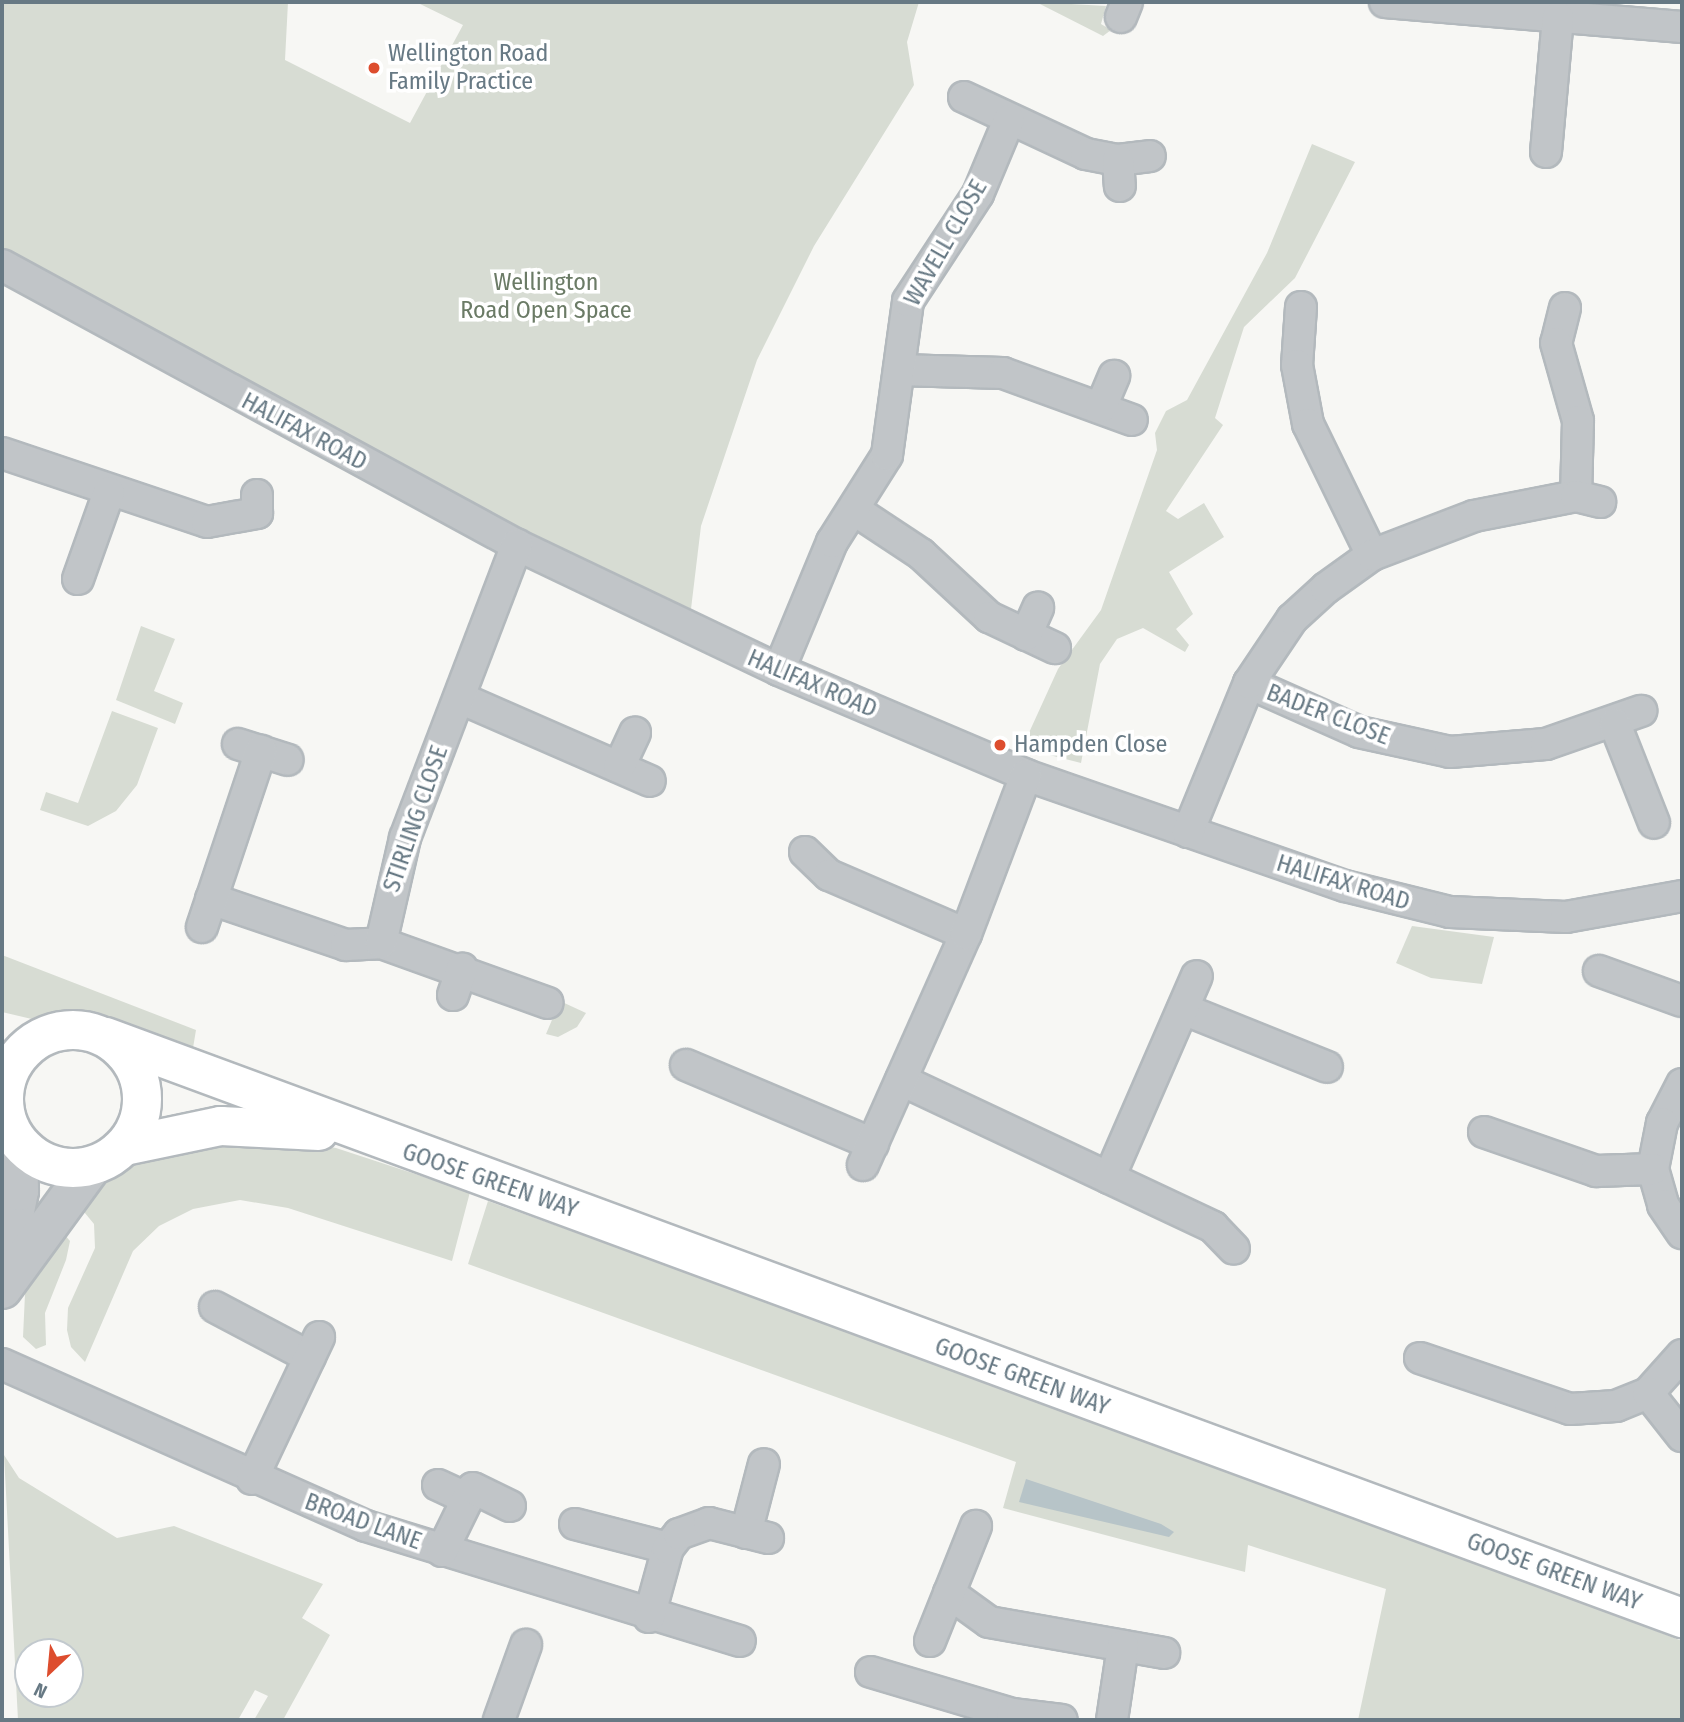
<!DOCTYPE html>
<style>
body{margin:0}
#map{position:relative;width:1684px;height:1722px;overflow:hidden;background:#f7f7f4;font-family:"Fira Sans Condensed",sans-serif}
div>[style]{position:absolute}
.green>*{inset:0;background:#d7dcd3}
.water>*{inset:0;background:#b7c4c8}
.roads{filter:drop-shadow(2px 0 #b3b9bd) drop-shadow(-2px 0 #b3b9bd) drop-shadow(0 2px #b3b9bd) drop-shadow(0 -2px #b3b9bd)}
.minor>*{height:30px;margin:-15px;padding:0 15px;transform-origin:15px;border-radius:15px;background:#c1c5c8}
.tertiary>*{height:38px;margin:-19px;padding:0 19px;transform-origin:19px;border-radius:19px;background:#c1c5c8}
.secondary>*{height:38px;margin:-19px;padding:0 19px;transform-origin:19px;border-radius:19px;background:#fff}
.secondary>.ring{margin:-19px;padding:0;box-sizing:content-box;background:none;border:38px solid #fff;border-radius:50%}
.dots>*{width:19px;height:19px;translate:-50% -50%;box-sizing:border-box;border:4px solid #fff;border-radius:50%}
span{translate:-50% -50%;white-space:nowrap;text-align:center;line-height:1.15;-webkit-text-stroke:7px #fff;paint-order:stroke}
.poi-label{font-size:24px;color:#677984}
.left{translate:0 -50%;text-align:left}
.street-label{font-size:24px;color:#677984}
.park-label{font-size:24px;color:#6b7b66}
.frame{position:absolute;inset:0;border:4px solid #677984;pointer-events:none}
.north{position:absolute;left:14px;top:1638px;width:70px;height:70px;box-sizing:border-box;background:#fff;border:2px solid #c2c9ce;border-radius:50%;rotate:206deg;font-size:19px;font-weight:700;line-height:28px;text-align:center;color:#677984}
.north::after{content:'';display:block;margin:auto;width:24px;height:32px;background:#dd4d2e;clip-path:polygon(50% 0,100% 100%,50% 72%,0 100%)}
</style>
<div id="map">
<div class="green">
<i style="clip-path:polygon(2px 2px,288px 2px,285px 60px,410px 123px,463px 25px,416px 2px,919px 2px,907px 42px,914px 85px,814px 246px,757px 360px,701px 526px,691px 609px,445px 495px,2px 254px)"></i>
<i style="clip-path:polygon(1036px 2px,1106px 6px,1101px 24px,1111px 30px,1103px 36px)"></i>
<i style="clip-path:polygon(1312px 144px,1355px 162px,1295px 278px,1244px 327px,1215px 418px,1223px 425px,1166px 511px,1178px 519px,1204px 503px,1224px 537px,1169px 572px,1193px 614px,1176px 629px,1189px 645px,1185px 652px,1143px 628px,1117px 639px,1100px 664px,1081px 763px,1022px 748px,1058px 669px,1101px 610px,1157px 450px,1155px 433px,1166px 411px,1187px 400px,1267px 253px)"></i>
<i style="clip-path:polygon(141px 626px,175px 639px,154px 691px,183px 703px,175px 724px,116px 700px)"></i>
<i style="clip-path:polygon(112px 711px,158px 728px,137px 785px,116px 811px,88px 826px,40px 810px,46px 792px,78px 803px)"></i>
<i style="clip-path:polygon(1412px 926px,1494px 937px,1482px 984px,1431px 978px,1396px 963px)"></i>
<i style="clip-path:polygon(2px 955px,196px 1030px,193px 1048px,176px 1059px,73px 1016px,36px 1020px,2px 1012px)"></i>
<i style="clip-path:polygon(560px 1001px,586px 1013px,577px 1027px,558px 1037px,546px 1034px)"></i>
<i style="clip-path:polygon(280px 1138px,336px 1148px,470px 1192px,452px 1261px,288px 1208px,240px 1200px,193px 1209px,159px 1226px,133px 1251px,85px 1362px,71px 1347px,67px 1330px,68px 1308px,95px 1248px,94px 1224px,80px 1207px,132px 1154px)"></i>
<i style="clip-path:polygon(488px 1201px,1233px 1468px,1682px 1641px,1682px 1720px,1358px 1720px,1386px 1589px,1248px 1545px,1245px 1572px,1003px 1508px,1016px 1462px,468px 1264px)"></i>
<i style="clip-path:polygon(63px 1233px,70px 1241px,66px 1260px,45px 1313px,46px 1345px,36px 1349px,23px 1337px,25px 1294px)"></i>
<i style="clip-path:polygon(evenodd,4px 1455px,19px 1478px,117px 1538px,174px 1526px,323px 1584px,302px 1618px,330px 1635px,283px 1720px,254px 1720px,268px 1696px,255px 1690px,238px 1720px,18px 1720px,4px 1455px,70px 1652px,70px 1694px,28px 1694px,28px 1652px,70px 1652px)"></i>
</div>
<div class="water">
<i style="clip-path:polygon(1026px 1479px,1161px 1524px,1174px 1532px,1169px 1537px,1019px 1502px)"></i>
</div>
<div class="roads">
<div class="minor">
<i style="left:1385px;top:2px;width:298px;rotate:4.8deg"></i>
<i style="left:1121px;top:17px;width:16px;rotate:-68deg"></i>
<i style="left:964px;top:97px;width:135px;rotate:25deg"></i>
<i style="left:1086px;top:154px;width:33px;rotate:11deg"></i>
<i style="left:1118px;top:160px;width:32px;rotate:-7deg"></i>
<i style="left:1546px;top:152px;width:135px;rotate:-84.9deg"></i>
<i style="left:1118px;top:160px;width:26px;rotate:86deg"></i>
<i style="left:2px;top:265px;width:586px;rotate:28.53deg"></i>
<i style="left:517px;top:545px;width:290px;rotate:25.5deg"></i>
<i style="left:779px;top:670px;width:268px;rotate:23deg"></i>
<i style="left:1026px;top:775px;width:338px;rotate:19.2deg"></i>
<i style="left:1345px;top:886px;width:108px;rotate:13.9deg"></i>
<i style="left:1450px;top:912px;width:116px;rotate:2.5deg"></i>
<i style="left:1566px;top:917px;width:118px;rotate:-10.3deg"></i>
<i style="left:1301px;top:307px;width:58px;rotate:93.9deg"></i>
<i style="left:1297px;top:365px;width:60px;rotate:79.4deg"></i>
<i style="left:1308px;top:424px;width:146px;rotate:64deg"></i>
<i style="left:1565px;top:308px;width:36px;rotate:104deg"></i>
<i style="left:1556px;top:343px;width:81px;rotate:74.2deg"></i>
<i style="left:1578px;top:421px;width:75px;rotate:91.5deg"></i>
<i style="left:899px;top:370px;width:104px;rotate:1.7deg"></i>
<i style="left:1003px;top:373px;width:137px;rotate:20deg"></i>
<i style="left:1101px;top:407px;width:34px;rotate:-67deg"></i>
<i style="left:2px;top:453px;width:216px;rotate:18.6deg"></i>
<i style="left:207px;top:522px;width:51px;rotate:-10.2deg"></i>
<i style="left:257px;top:513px;width:18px;rotate:-90deg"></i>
<i style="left:856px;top:511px;width:78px;rotate:33.5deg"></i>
<i style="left:921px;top:554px;width:93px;rotate:42.8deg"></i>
<i style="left:989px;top:617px;width:73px;rotate:25.2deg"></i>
<i style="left:78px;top:579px;width:92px;rotate:-70.4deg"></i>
<i style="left:1026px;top:635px;width:30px;rotate:-66deg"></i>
<i style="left:779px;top:670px;width:139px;rotate:-67.5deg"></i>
<i style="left:832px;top:542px;width:103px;rotate:-57.7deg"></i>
<i style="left:887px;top:455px;width:155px;rotate:-82.2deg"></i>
<i style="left:908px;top:301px;width:128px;rotate:-56.8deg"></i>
<i style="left:978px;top:194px;width:80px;rotate:-67.3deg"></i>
<i style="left:1249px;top:683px;width:120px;rotate:24deg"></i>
<i style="left:1359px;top:732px;width:93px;rotate:12.4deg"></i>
<i style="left:1450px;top:752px;width:96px;rotate:-4.8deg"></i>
<i style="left:1546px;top:744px;width:101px;rotate:-19.2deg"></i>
<i style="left:460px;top:698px;width:207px;rotate:23.6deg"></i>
<i style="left:1615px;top:724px;width:106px;rotate:68.5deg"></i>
<i style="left:238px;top:744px;width:52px;rotate:17.7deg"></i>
<i style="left:619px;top:767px;width:38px;rotate:-65deg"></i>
<i style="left:1188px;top:832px;width:161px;rotate:-67.7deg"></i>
<i style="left:1249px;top:683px;width:77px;rotate:-56.1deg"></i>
<i style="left:1292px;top:619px;width:46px;rotate:-42.4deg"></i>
<i style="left:1326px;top:588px;width:57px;rotate:-35.7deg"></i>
<i style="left:1372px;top:555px;width:109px;rotate:-20.9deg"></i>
<i style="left:1474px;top:516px;width:104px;rotate:-11.1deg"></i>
<i style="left:1576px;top:496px;width:25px;rotate:14deg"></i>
<i style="left:805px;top:852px;width:33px;rotate:44deg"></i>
<i style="left:829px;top:875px;width:149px;rotate:23.3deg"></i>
<i style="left:211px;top:899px;width:143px;rotate:18.8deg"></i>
<i style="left:346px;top:945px;width:35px;rotate:-3deg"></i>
<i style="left:381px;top:943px;width:177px;rotate:19.8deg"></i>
<i style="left:202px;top:927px;width:186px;rotate:-71.5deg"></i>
<i style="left:381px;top:943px;width:108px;rotate:-77.1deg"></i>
<i style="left:405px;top:838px;width:314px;rotate:-69.1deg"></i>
<i style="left:1599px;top:971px;width:88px;rotate:19.9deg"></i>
<i style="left:453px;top:995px;width:28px;rotate:-71deg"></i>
<i style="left:1183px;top:1009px;width:155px;rotate:21.9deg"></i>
<i style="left:686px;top:1065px;width:203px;rotate:22.9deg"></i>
<i style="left:901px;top:1080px;width:345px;rotate:25.2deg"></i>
<i style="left:1213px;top:1227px;width:30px;rotate:46deg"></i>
<i style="left:1682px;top:1084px;width:44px;rotate:117.1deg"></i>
<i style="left:1662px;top:1123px;width:47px;rotate:101.1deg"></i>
<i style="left:1653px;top:1169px;width:37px;rotate:74deg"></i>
<i style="left:1663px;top:1205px;width:34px;rotate:56deg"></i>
<i style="left:1484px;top:1132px;width:119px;rotate:19.2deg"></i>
<i style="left:1596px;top:1171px;width:57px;rotate:-2deg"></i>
<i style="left:863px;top:1165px;width:253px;rotate:-66deg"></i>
<i style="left:966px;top:934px;width:170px;rotate:-69.3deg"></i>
<i style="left:1109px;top:1178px;width:220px;rotate:-66.5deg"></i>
<i style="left:215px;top:1307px;width:107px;rotate:27.8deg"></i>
<i style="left:1420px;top:1358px;width:158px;rotate:18.8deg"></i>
<i style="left:1570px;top:1409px;width:46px;rotate:-3.7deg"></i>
<i style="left:1616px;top:1406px;width:35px;rotate:-22deg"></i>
<i style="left:1648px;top:1393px;width:51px;rotate:-48.2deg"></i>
<i style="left:2px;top:1364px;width:398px;rotate:24deg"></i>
<i style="left:366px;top:1526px;width:391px;rotate:17.1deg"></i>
<i style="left:1648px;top:1393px;width:55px;rotate:51.7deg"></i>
<i style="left:252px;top:1479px;width:157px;rotate:-64.7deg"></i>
<i style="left:438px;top:1485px;width:33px;rotate:25deg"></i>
<i style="left:575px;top:1524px;width:96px;rotate:14.5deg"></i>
<i style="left:746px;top:1533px;width:71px;rotate:-75.4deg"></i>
<i style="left:442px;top:1551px;width:70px;rotate:-63.8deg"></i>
<i style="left:473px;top:1488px;width:41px;rotate:25.9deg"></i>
<i style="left:949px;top:1593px;width:49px;rotate:35.9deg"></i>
<i style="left:989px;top:1622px;width:178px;rotate:10deg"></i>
<i style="left:649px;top:1617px;width:72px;rotate:-74.6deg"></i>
<i style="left:668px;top:1548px;width:18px;rotate:-52deg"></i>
<i style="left:679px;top:1534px;width:32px;rotate:-20deg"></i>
<i style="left:709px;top:1523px;width:61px;rotate:14.3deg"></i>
<i style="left:930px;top:1641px;width:124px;rotate:-68.2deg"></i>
<i style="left:871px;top:1672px;width:147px;rotate:16.6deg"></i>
<i style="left:1012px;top:1714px;width:50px;rotate:6.8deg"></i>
<i style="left:499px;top:1720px;width:80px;rotate:-70.2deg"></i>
<i style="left:1112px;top:1720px;width:75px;rotate:-81.5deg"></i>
</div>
<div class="tertiary">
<i style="left:2px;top:1277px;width:88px;rotate:-78.8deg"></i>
<i style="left:19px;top:1191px;width:49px;rotate:-91.2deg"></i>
<i style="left:2px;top:1289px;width:152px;rotate:-53.8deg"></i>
</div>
<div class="secondary">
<i class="ring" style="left:4px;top:1030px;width:100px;height:100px"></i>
<i style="left:106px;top:1037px;width:1680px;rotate:20.24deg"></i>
<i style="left:125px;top:1146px;width:98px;rotate:-11.8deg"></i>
<i style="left:221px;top:1126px;width:98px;rotate:2.9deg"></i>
</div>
</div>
<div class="dots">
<i style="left:374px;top:68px;background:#dd4d2e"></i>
<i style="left:1000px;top:745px;background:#dd4d2e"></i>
</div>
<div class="poi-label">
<span class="left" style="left:388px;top:68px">Wellington Road<br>Family Practice</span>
<span class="left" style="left:1014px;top:745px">Hampden Close</span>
</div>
<div class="street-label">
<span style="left:946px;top:243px;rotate:-60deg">WAVELL CLOSE</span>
<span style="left:304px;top:432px;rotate:28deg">HALIFAX ROAD</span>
<span style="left:812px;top:684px;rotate:23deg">HALIFAX ROAD</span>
<span style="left:1328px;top:715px;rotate:21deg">BADER CLOSE</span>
<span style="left:416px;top:819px;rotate:-71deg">STIRLING CLOSE</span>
<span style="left:1343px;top:883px;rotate:17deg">HALIFAX ROAD</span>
<span style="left:490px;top:1181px;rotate:19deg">GOOSE GREEN WAY</span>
<span style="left:1022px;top:1377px;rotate:20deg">GOOSE GREEN WAY</span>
<span style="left:363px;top:1522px;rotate:20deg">BROAD LANE</span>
<span style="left:1554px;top:1572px;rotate:20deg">GOOSE GREEN WAY</span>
</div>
<div class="park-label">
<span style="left:546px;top:297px">Wellington<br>Road Open Space</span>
</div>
<div class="frame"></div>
<div class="north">N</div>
</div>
